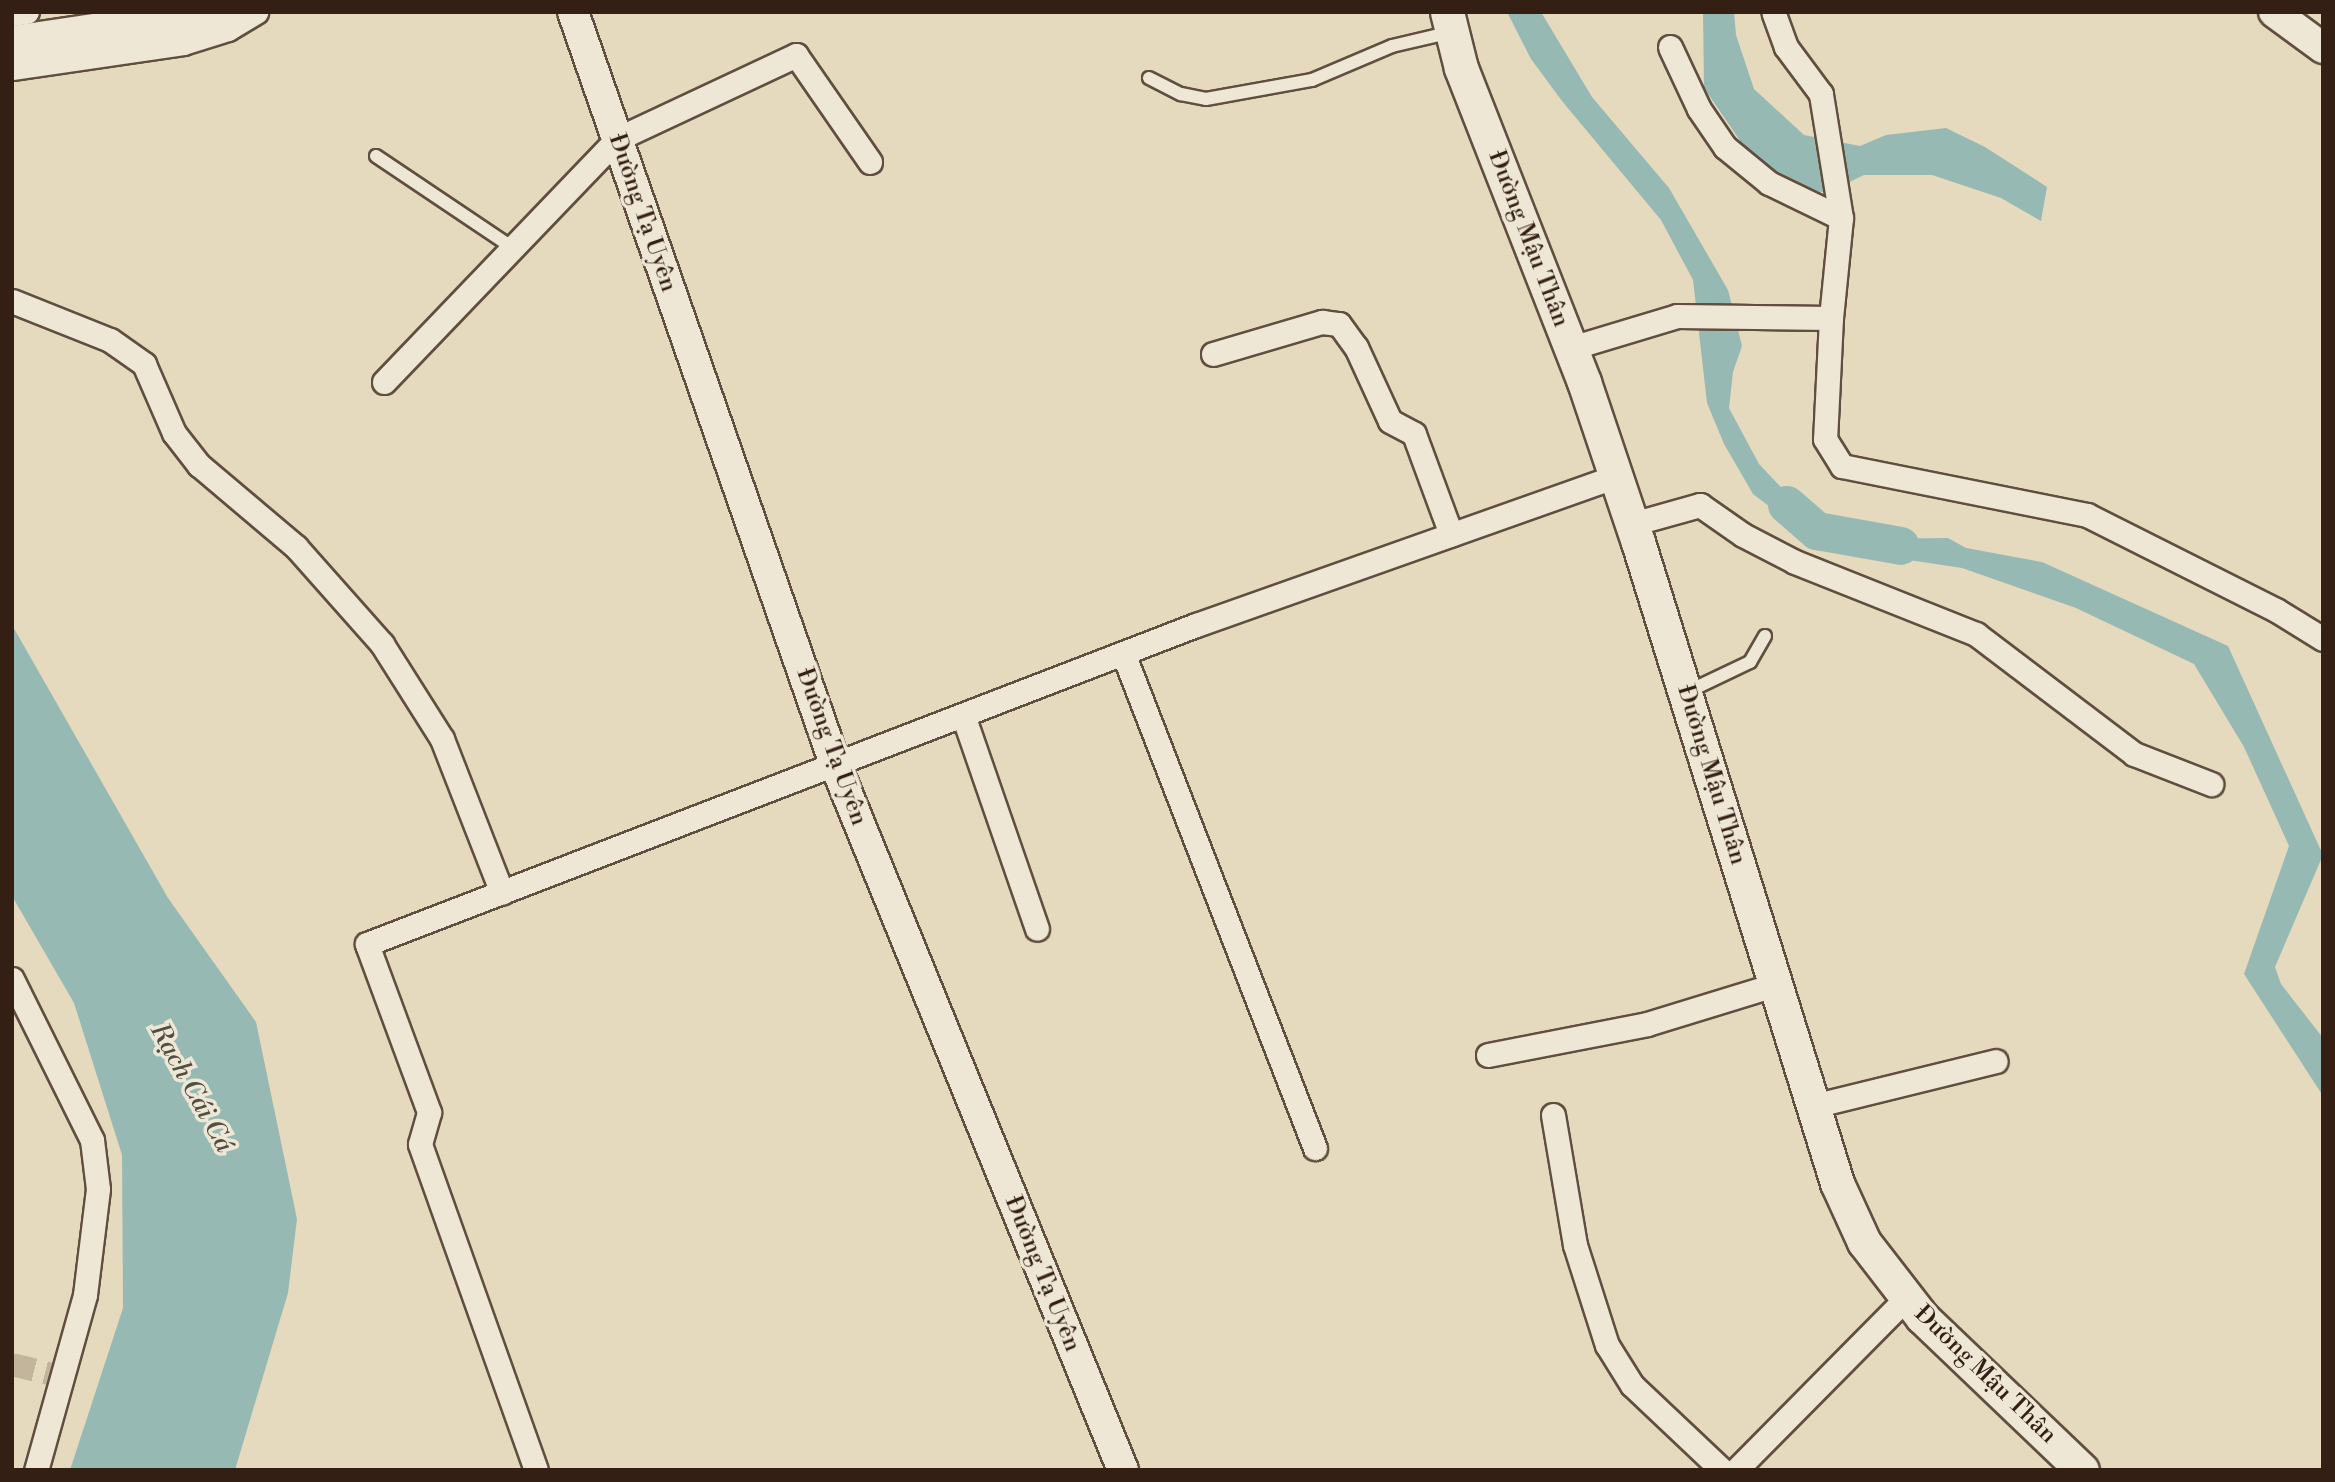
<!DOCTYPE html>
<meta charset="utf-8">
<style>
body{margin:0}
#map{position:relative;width:2335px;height:1482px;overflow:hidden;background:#e5dabe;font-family:"Libre Bodoni",serif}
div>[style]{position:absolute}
.water>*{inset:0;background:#96bab3}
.river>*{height:38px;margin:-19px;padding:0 19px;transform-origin:19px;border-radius:19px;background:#96bab3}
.minor-tunnel>*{height:23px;margin-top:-11.5px;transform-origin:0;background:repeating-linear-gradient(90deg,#c2b59c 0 23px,transparent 0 34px)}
.roads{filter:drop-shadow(2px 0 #604e3f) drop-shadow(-2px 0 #604e3f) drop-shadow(0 2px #604e3f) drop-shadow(0 -2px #604e3f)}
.service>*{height:12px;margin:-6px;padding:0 6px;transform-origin:6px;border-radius:6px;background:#eee7d5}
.minor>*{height:23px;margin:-11.5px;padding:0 11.5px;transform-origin:11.5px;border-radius:11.5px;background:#eee7d5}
.tertiary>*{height:30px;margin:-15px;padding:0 15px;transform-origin:15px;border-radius:15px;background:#eee7d5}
.secondary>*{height:33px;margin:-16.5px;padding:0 16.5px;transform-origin:16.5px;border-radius:16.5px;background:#eee7d5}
span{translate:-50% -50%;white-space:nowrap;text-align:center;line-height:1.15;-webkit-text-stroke:7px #eee7d5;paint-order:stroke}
.street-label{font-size:24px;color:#341f15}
.water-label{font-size:26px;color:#514e44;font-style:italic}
.frame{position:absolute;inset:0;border:14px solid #341f15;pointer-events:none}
</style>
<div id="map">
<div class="water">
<i style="clip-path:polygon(1507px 12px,1541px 12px,1592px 97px,1669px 188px,1728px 290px,1742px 346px,1733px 372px,1729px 408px,1759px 464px,1811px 519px,1830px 534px,1857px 539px,1948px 538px,1966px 548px,2042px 562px,2228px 646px,2323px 855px,2275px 967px,2281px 984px,2323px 1038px,2323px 1096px,2244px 974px,2289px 846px,2244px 747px,2194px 664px,2076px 608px,1962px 568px,1823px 547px,1753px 494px,1724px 444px,1707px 403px,1693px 280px,1661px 220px,1562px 101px,1531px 59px)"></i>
<i style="clip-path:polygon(1703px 12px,1734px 12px,1736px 35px,1754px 89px,1804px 135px,1860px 146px,1886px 135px,1946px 128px,1985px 147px,2047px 187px,2041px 221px,2001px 198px,1932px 175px,1864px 175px,1827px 193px,1786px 185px,1743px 145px,1704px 88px)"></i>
<i style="clip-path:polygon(12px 625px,168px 898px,256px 1022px,297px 1219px,288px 1293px,235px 1470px,70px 1470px,123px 1308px,122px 1155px,74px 1003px,12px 896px)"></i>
</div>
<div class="river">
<i style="left:1787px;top:505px;width:40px;rotate:41deg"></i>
<i style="left:1817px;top:531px;width:85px;rotate:10.1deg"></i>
</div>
<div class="minor-tunnel">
<i style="left:12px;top:1364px;width:50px;rotate:13.8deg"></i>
</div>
<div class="roads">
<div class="service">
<i style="left:1149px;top:78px;width:36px;rotate:27deg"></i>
<i style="left:1181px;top:94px;width:25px;rotate:11deg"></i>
<i style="left:1206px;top:99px;width:108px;rotate:-10.2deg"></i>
<i style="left:1312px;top:80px;width:87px;rotate:-23deg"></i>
<i style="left:1392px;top:46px;width:62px;rotate:-13.1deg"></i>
<i style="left:376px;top:156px;width:165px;rotate:33.9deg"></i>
<i style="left:1687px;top:692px;width:70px;rotate:-25.5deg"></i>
<i style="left:1750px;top:662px;width:30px;rotate:-60deg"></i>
</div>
<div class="minor">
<i style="left:12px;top:14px;width:15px;rotate:-8deg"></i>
<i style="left:1670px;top:47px;width:68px;rotate:64.9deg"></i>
<i style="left:1699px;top:109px;width:46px;rotate:55.6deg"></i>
<i style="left:1725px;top:147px;width:57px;rotate:39.3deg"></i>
<i style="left:1769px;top:183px;width:80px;rotate:25.9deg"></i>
<i style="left:12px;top:68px;width:173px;rotate:-8.3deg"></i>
<i style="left:183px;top:43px;width:47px;rotate:-17.3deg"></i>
<i style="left:228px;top:29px;width:33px;rotate:-31deg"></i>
<i style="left:12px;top:301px;width:105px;rotate:21.7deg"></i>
<i style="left:110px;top:340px;width:42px;rotate:35.2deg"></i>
<i style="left:144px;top:364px;width:75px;rotate:66.5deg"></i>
<i style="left:174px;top:433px;width:41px;rotate:52deg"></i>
<i style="left:199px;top:465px;width:127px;rotate:40.2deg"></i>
<i style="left:296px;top:547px;width:130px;rotate:48.4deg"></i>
<i style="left:382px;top:644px;width:112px;rotate:57.7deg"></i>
<i style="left:442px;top:739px;width:165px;rotate:68.7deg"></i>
<i style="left:1831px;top:318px;width:121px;rotate:92.8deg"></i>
<i style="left:1825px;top:439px;width:32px;rotate:58deg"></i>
<i style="left:1842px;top:466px;width:250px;rotate:11.3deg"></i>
<i style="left:2087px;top:515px;width:212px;rotate:26.7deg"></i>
<i style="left:2276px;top:610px;width:55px;rotate:31.7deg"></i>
<i style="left:1571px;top:348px;width:111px;rotate:-16.8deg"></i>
<i style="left:1677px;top:316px;width:154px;rotate:0.7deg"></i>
<i style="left:1831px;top:318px;width:100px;rotate:-84.3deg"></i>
<i style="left:1841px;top:218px;width:126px;rotate:-99.2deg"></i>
<i style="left:1821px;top:94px;width:59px;rotate:-126.7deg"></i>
<i style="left:1786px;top:47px;width:37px;rotate:-110deg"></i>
<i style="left:1213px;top:354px;width:114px;rotate:-16.4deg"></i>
<i style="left:1322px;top:322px;width:17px;rotate:7deg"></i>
<i style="left:1339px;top:324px;width:29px;rotate:54deg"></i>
<i style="left:1356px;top:347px;width:81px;rotate:65.3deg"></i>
<i style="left:1390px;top:421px;width:27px;rotate:28deg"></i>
<i style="left:1414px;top:434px;width:107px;rotate:69.7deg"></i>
<i style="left:384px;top:382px;width:337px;rotate:-46.2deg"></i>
<i style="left:617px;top:139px;width:198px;rotate:-25.1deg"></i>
<i style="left:796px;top:55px;width:130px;rotate:55.3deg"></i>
<i style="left:1632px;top:524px;width:71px;rotate:-15.6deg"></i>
<i style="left:1700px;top:505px;width:52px;rotate:34.9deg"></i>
<i style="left:1743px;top:535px;width:59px;rotate:27.4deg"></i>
<i style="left:1795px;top:562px;width:195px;rotate:21.7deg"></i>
<i style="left:1976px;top:634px;width:198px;rotate:37.2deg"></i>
<i style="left:2134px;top:754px;width:83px;rotate:21.3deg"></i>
<i style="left:1123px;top:653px;width:531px;rotate:68.8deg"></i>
<i style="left:963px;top:715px;width:226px;rotate:70.9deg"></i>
<i style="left:12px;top:979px;width:180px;rotate:63.6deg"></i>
<i style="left:92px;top:1140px;width:49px;rotate:83deg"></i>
<i style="left:98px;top:1189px;width:107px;rotate:97deg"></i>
<i style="left:85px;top:1295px;width:182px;rotate:105.6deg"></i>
<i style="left:1488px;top:1055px;width:162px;rotate:-11deg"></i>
<i style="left:1647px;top:1024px;width:133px;rotate:-17.1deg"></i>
<i style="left:1813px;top:1106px;width:188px;rotate:-13.8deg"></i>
<i style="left:1553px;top:1115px;width:132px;rotate:80.4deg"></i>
<i style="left:1575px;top:1245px;width:105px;rotate:72.3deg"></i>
<i style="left:1607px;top:1345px;width:47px;rotate:58deg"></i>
<i style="left:1632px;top:1385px;width:124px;rotate:43.4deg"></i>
<i style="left:536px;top:1470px;width:346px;rotate:-109.6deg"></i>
<i style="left:420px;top:1144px;width:33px;rotate:-74deg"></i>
<i style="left:429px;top:1112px;width:179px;rotate:-110.3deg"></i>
<i style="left:367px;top:944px;width:888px;rotate:-21.05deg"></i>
<i style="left:1196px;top:625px;width:446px;rotate:-19.5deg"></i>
<i style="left:1736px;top:1470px;width:243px;rotate:-45.3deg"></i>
</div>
<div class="tertiary">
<i style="left:573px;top:12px;width:796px;rotate:70.79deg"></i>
<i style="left:835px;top:764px;width:762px;rotate:67.81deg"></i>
<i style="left:2274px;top:12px;width:61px;rotate:36.3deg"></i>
</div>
<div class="secondary">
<i style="left:1447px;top:12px;width:58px;rotate:76deg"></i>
<i style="left:1461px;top:68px;width:337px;rotate:68.6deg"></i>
<i style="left:1584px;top:382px;width:169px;rotate:71.4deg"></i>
<i style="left:1638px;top:542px;width:671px;rotate:72.75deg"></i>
<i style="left:1837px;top:1183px;width:65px;rotate:65.4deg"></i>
<i style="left:1864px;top:1242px;width:95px;rotate:52.3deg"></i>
<i style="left:1922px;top:1317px;width:221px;rotate:43.7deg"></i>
<i style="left:12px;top:42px;width:206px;rotate:-8.4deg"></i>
</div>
</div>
<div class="street-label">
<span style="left:642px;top:213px;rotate:71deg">Đường Tạ Uyên</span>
<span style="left:1528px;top:239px;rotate:69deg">Đường Mậu Thân</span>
<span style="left:831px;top:747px;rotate:70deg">Đường Tạ Uyên</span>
<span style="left:1711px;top:775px;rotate:73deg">Đường Mậu Thân</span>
<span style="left:1042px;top:1274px;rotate:68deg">Đường Tạ Uyên</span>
<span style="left:1985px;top:1375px;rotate:44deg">Đường Mậu Thân</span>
</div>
<div class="water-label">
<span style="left:191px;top:1088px;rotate:61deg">Rạch Cái Cá</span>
</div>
<div class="frame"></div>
</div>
